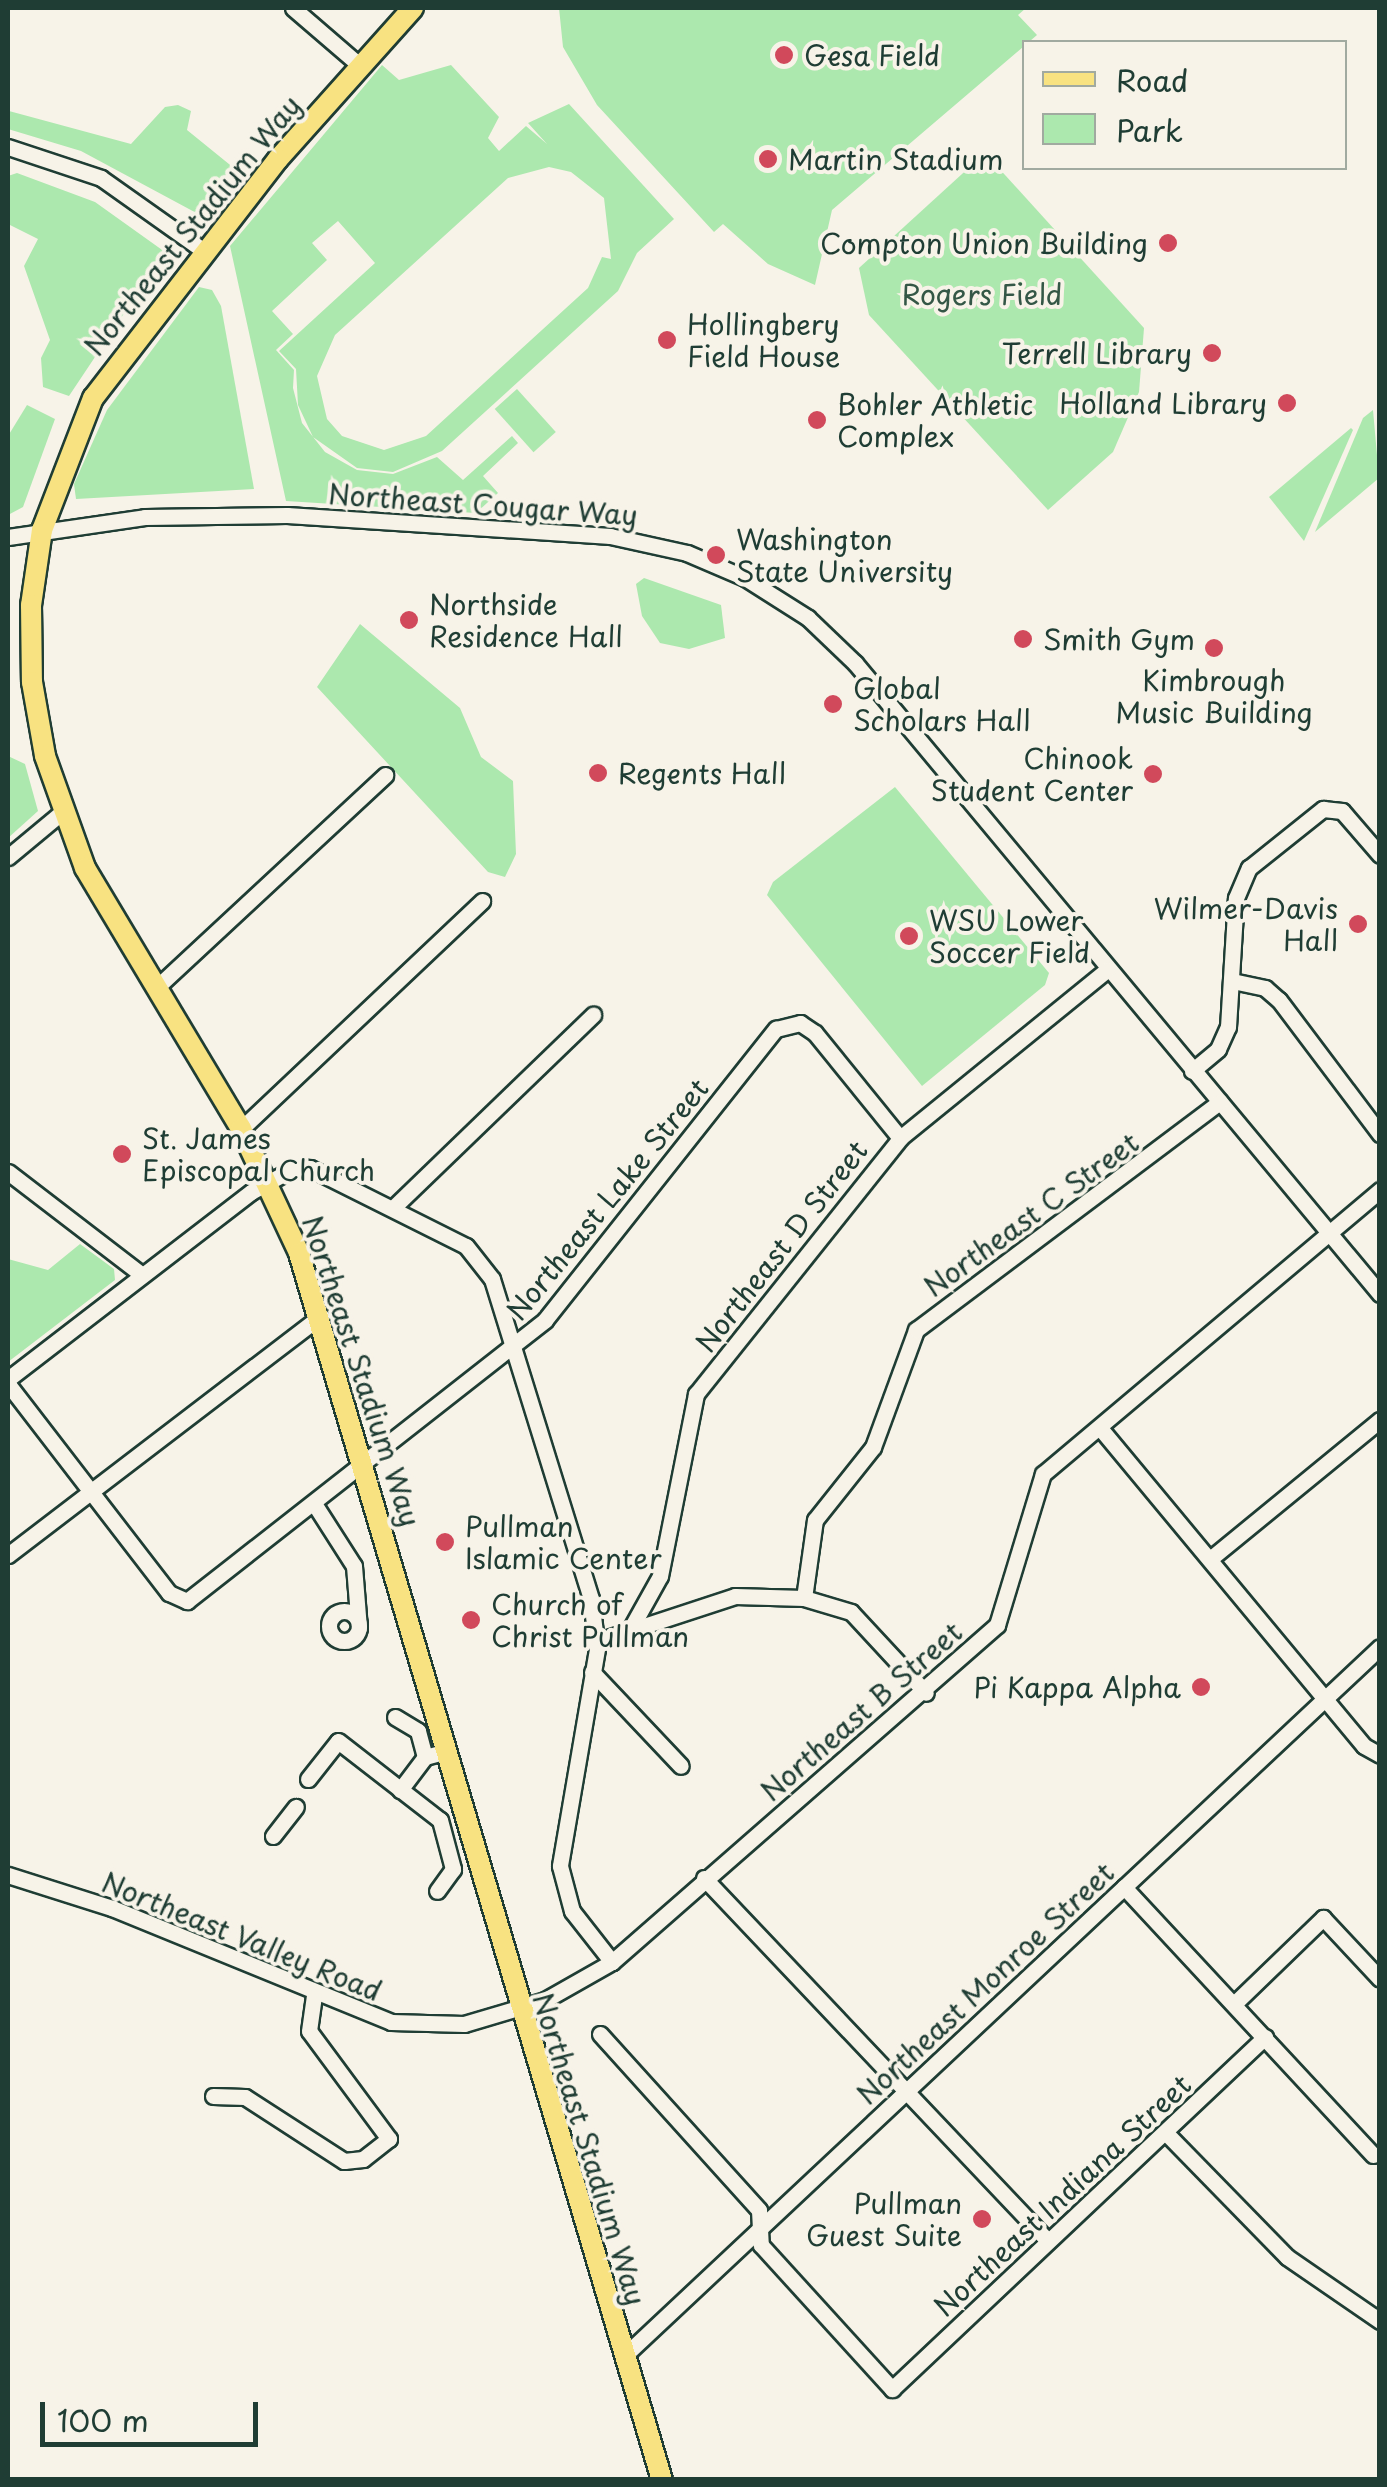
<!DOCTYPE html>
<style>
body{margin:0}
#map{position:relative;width:1387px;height:2487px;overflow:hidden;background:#f7f3e8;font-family:"Playpen Sans",sans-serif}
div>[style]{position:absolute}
.green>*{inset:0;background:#ace8ae;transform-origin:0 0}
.roads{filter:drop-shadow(2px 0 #1f3d34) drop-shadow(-2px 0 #1f3d34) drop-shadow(0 2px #1f3d34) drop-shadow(0 -2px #1f3d34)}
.minor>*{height:15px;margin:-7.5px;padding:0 7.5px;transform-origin:7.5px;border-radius:7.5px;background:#f7f3e8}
.minor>.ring{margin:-7.5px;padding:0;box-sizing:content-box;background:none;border:15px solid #f7f3e8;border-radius:50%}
.major>*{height:20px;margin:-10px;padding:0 10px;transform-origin:10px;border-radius:10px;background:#f8e281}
.dots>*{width:28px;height:28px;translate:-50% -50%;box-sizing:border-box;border:5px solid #f7f3e8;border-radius:50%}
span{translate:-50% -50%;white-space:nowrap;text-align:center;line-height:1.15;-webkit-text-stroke:8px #f7f3e8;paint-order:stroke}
.poi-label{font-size:28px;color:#1f3d34}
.left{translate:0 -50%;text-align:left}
.right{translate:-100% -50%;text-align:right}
.street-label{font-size:28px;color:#1f3d34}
.park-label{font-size:28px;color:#345746}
.frame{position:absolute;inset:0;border:10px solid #1f3d34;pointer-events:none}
.legend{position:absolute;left:1022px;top:40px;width:325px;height:130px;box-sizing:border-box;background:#f7f3e8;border:2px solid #a1aaa0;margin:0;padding:12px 18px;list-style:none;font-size:30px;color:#1f3d34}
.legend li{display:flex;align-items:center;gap:20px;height:50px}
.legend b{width:50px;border:2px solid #a1aaa0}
.scale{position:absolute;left:40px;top:2402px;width:218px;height:45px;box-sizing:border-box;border:5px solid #1f3d34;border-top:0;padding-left:12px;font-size:30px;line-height:35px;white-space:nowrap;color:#1f3d34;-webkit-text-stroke:8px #f7f3e8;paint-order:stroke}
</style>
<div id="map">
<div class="green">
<i style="clip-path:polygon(559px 8px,1026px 8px,1018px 15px,1037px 35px,832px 210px,815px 285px,768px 264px,723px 224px,714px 232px,597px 105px,563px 47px)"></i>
<i style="clip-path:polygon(evenodd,382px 65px,399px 80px,451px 65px,499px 117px,488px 138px,499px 151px,526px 126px,547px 144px,528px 123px,569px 104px,674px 219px,637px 253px,618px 291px,442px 451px,393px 472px,357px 468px,313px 437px,298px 405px,296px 369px,279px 351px,375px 263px,338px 221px,312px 243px,327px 260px,272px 311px,293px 334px,276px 350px,294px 370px,293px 388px,302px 423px,325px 452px,357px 470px,393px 474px,437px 457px,463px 480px,512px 436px,518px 443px,483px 476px,498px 493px,476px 513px,286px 501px,230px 246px,382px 65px,549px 167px,571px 172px,604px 198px,611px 259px,602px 257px,588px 288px,426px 436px,384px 450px,342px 436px,327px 419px,317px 376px,335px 335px,508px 178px,549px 167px)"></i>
<i style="clip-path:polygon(178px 105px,191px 111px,187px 130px,240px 173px,202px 216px,81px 151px,8px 129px,9px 111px,131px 144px,165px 107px)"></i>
<i style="clip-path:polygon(985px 153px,1144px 328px,1139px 392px,1113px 452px,1048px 510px,869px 315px,859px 268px)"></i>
<i style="clip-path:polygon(17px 173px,95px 202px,165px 252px,69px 396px,43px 387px,41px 358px,50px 340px,24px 266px,38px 239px,8px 224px,8px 176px)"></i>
<i style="clip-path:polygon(199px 287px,212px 290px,221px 306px,254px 489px,76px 499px,74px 484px,107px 410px)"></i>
<i style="left:517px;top:389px;width:58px;height:30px;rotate:48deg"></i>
<i style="clip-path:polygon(27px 405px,55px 419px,23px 507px,8px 515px,8px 436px)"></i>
<i style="clip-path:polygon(1373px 410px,1379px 478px,1315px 532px,1363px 418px)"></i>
<i style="clip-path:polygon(1351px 428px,1353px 430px,1304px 541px,1269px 497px)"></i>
<i style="clip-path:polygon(644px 578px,721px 605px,725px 638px,689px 649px,660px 643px,642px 616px,636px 584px)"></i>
<i style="clip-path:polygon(360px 624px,460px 708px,481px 757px,513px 781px,516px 854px,505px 877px,488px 872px,317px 687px)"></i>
<i style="clip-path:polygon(8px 756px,25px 764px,38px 811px,8px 838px)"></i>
<i style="clip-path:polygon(895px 787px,1049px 973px,1045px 985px,922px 1086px,767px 895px,773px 882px)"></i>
<i style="clip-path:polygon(80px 1244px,114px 1269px,115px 1280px,8px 1362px,8px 1259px,48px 1270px)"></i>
</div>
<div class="roads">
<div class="minor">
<i style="left:293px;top:8px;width:86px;rotate:40.7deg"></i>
<i style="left:8px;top:147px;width:98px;rotate:18.4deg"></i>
<i style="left:101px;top:178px;width:126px;rotate:35.3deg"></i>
<i style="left:8px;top:537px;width:138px;rotate:-8.3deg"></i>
<i style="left:145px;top:517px;width:142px;rotate:-0.8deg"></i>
<i style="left:287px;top:515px;width:324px;rotate:3.7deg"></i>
<i style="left:610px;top:536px;width:79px;rotate:12.4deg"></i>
<i style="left:687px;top:553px;width:63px;rotate:23.3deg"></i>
<i style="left:745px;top:578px;width:75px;rotate:32.4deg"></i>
<i style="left:808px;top:618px;width:65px;rotate:43.8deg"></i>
<i style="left:855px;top:663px;width:821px;rotate:50.24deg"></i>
<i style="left:8px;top:857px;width:70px;rotate:-39.8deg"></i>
<i style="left:1237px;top:982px;width:29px;rotate:12deg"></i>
<i style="left:1265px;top:988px;width:18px;rotate:41deg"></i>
<i style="left:1279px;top:1000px;width:168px;rotate:53deg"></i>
<i style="left:156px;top:988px;width:313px;rotate:-42.9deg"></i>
<i style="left:1192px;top:1071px;width:34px;rotate:-40deg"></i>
<i style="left:1218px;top:1049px;width:24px;rotate:-66deg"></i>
<i style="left:1228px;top:1027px;width:129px;rotate:-86.5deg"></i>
<i style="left:1236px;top:898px;width:33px;rotate:-67deg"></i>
<i style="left:1249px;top:868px;width:95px;rotate:-38.6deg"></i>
<i style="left:1323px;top:809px;width:19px;rotate:6deg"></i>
<i style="left:1342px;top:811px;width:58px;rotate:49.2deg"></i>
<i style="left:241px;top:1129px;width:332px;rotate:-43.4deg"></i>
<i style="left:8px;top:1172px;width:169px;rotate:37.5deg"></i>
<i style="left:394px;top:1207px;width:277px;rotate:-44deg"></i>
<i style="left:8px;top:1379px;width:307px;rotate:-37.6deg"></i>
<i style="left:251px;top:1192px;width:51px;rotate:-29.1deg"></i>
<i style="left:296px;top:1167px;width:14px;rotate:4deg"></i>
<i style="left:310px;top:1168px;width:174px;rotate:26.6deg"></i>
<i style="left:466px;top:1246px;width:42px;rotate:51.8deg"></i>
<i style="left:492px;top:1279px;width:335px;rotate:72.8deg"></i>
<i style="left:591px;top:1599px;width:50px;rotate:83.2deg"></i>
<i style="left:597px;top:1649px;width:220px;rotate:99.7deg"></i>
<i style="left:560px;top:1866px;width:47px;rotate:75.1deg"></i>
<i style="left:572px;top:1911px;width:65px;rotate:51.9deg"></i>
<i style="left:8px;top:1384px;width:264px;rotate:52.4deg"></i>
<i style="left:169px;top:1593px;width:20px;rotate:24deg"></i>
<i style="left:187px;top:1601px;width:455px;rotate:-38.1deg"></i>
<i style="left:545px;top:1320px;width:372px;rotate:-51.6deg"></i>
<i style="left:776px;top:1029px;width:25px;rotate:-14deg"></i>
<i style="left:800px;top:1023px;width:18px;rotate:34deg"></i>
<i style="left:815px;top:1033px;width:135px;rotate:51deg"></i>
<i style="left:1100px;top:1428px;width:413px;rotate:50.3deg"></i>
<i style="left:1364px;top:1746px;width:18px;rotate:29deg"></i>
<i style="left:315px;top:1505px;width:72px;rotate:57.4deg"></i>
<i style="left:354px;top:1566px;width:62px;rotate:85.4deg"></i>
<i style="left:8px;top:1555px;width:394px;rotate:-37.4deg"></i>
<i style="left:1210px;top:1559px;width:220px;rotate:-39.3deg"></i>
<i style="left:804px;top:1598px;width:79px;rotate:-82deg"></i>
<i style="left:815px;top:1520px;width:93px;rotate:-51.5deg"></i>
<i style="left:873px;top:1447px;width:125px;rotate:-69.8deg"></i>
<i style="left:916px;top:1330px;width:380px;rotate:-36.9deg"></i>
<i class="ring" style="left:329px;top:1611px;width:15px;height:15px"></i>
<i style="left:626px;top:1637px;width:70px;rotate:-60.9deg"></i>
<i style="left:660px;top:1576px;width:186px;rotate:-78.8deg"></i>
<i style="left:696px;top:1394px;width:327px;rotate:-51.4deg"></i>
<i style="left:900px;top:1138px;width:267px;rotate:-39.1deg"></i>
<i style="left:598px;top:1641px;width:144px;rotate:-18.2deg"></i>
<i style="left:735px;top:1596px;width:69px;rotate:1.7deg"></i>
<i style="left:804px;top:1598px;width:49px;rotate:16.6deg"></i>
<i style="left:851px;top:1612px;width:110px;rotate:47.2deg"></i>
<i style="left:592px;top:1672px;width:129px;rotate:46.6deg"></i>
<i style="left:395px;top:1717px;width:27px;rotate:31deg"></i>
<i style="left:418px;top:1731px;width:27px;rotate:75deg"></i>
<i style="left:308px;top:1779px;width:48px;rotate:-51.7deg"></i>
<i style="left:338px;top:1741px;width:129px;rotate:37.8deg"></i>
<i style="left:440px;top:1820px;width:51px;rotate:75.1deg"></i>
<i style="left:453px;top:1869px;width:27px;rotate:126deg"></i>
<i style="left:400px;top:1790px;width:41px;rotate:-52.9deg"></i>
<i style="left:425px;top:1757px;width:24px;rotate:-15deg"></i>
<i style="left:273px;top:1836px;width:37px;rotate:-52deg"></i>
<i style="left:8px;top:1875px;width:109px;rotate:17.6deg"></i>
<i style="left:112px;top:1908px;width:301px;rotate:22.2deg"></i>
<i style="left:391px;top:2022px;width:73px;rotate:1.6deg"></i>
<i style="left:464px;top:2024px;width:84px;rotate:-16.5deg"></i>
<i style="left:545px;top:2000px;width:77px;rotate:-29.6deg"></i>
<i style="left:612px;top:1962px;width:512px;rotate:-41.2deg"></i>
<i style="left:997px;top:1625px;width:158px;rotate:-73.1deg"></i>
<i style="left:1043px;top:1474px;width:441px;rotate:-40.1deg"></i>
<i style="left:704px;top:1878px;width:500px;rotate:46.54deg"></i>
<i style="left:1124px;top:1887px;width:366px;rotate:47.1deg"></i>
<i style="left:1234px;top:2004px;width:124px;rotate:-44deg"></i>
<i style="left:1323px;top:1918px;width:83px;rotate:46.9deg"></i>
<i style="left:600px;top:2034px;width:237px;rotate:47.9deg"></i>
<i style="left:759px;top:2210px;width:35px;rotate:87deg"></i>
<i style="left:761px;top:2245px;width:195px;rotate:47.7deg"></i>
<i style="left:892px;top:2389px;width:513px;rotate:-43.34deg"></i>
<i style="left:213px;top:2096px;width:32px;rotate:2deg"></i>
<i style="left:245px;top:2097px;width:118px;rotate:32.9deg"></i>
<i style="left:344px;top:2161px;width:19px;rotate:-6deg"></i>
<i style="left:363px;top:2159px;width:33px;rotate:-38deg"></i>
<i style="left:389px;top:2139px;width:134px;rotate:-126.5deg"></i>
<i style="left:309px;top:2031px;width:35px;rotate:-82deg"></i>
<i style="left:1166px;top:2133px;width:173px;rotate:45.7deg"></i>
<i style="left:1287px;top:2257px;width:113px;rotate:34.5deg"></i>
<i style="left:624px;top:2356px;width:1036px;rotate:-43.16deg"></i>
</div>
<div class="major">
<i style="left:413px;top:8px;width:203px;rotate:131.8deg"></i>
<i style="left:278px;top:159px;width:302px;rotate:127.7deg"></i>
<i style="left:93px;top:398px;width:142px;rotate:111.1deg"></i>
<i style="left:42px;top:530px;width:76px;rotate:98.3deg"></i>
<i style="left:31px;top:605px;width:77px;rotate:89.3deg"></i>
<i style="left:32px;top:682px;width:75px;rotate:80deg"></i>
<i style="left:45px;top:756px;width:119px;rotate:70.3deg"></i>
<i style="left:85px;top:868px;width:304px;rotate:59.1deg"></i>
<i style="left:241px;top:1129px;width:137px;rotate:64.9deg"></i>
<i style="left:299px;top:1253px;width:1280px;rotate:73.52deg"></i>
</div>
</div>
<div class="dots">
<i style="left:784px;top:55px;background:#d1495b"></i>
<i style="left:768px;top:159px;background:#d1495b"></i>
<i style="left:1168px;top:243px;background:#d1495b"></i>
<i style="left:667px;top:340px;background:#d1495b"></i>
<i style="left:1212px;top:353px;background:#d1495b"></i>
<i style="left:1287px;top:403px;background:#d1495b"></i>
<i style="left:817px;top:420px;background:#d1495b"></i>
<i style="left:716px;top:555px;background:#d1495b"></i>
<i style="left:409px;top:620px;background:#d1495b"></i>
<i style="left:1023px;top:639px;background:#d1495b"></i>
<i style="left:1214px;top:648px;background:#d1495b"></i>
<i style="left:833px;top:704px;background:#d1495b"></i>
<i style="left:598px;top:773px;background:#d1495b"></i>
<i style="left:1153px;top:774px;background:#d1495b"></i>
<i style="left:1358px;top:924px;background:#d1495b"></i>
<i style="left:909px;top:936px;background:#d1495b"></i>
<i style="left:122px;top:1154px;background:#d1495b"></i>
<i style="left:445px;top:1542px;background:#d1495b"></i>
<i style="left:471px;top:1620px;background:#d1495b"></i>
<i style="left:1201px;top:1687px;background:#d1495b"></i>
<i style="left:982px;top:2219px;background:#d1495b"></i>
</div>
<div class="poi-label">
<span class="left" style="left:804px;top:55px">Gesa Field</span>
<span class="left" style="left:788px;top:159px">Martin Stadium</span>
<span class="right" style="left:1148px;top:243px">Compton Union Building</span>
<span class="left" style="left:687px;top:340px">Hollingbery<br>Field House</span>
<span class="right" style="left:1192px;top:353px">Terrell Library</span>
<span class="right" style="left:1267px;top:403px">Holland Library</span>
<span class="left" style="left:837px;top:420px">Bohler Athletic<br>Complex</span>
<span class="left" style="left:736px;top:555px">Washington<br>State University</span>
<span class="left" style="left:429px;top:620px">Northside<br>Residence Hall</span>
<span class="left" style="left:1043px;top:639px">Smith Gym</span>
<span style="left:1214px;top:696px">Kimbrough<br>Music Building</span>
<span class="left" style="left:853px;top:704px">Global<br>Scholars Hall</span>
<span class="right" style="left:1133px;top:774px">Chinook<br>Student Center</span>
<span class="left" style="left:618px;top:773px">Regents Hall</span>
<span class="right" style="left:1338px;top:924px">Wilmer-Davis<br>Hall</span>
<span class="left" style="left:929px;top:936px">WSU Lower<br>Soccer Field</span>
<span class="left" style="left:142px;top:1154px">St. James<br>Episcopal Church</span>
<span class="left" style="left:465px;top:1542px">Pullman<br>Islamic Center</span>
<span class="left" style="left:491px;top:1620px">Church of<br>Christ Pullman</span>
<span class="right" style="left:1181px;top:1687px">Pi Kappa Alpha</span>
<span class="right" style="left:962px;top:2219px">Pullman<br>Guest Suite</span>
</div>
<div class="street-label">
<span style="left:192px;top:225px;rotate:-51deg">Northeast Stadium Way</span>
<span style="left:483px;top:504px;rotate:4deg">Northeast Cougar Way</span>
<span style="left:607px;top:1199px;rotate:-51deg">Northeast Lake Street</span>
<span style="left:1031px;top:1214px;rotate:-36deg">Northeast C Street</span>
<span style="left:781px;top:1246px;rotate:-52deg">Northeast D Street</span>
<span style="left:362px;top:1371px;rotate:72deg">Northeast Stadium Way</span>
<span style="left:861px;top:1711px;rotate:-41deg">Northeast B Street</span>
<span style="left:242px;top:1936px;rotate:22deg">Northeast Valley Road</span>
<span style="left:985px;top:1983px;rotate:-43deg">Northeast Monroe Street</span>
<span style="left:590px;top:2149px;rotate:73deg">Northeast Stadium Way</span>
<span style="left:1062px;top:2195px;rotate:-43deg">Northeast Indiana Street</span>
</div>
<div class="park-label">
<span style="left:982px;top:294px">Rogers Field</span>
</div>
<div class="frame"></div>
<ul class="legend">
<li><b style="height:12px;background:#f8e281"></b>Road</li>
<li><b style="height:28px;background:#ace8ae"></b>Park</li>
</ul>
<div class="scale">100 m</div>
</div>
